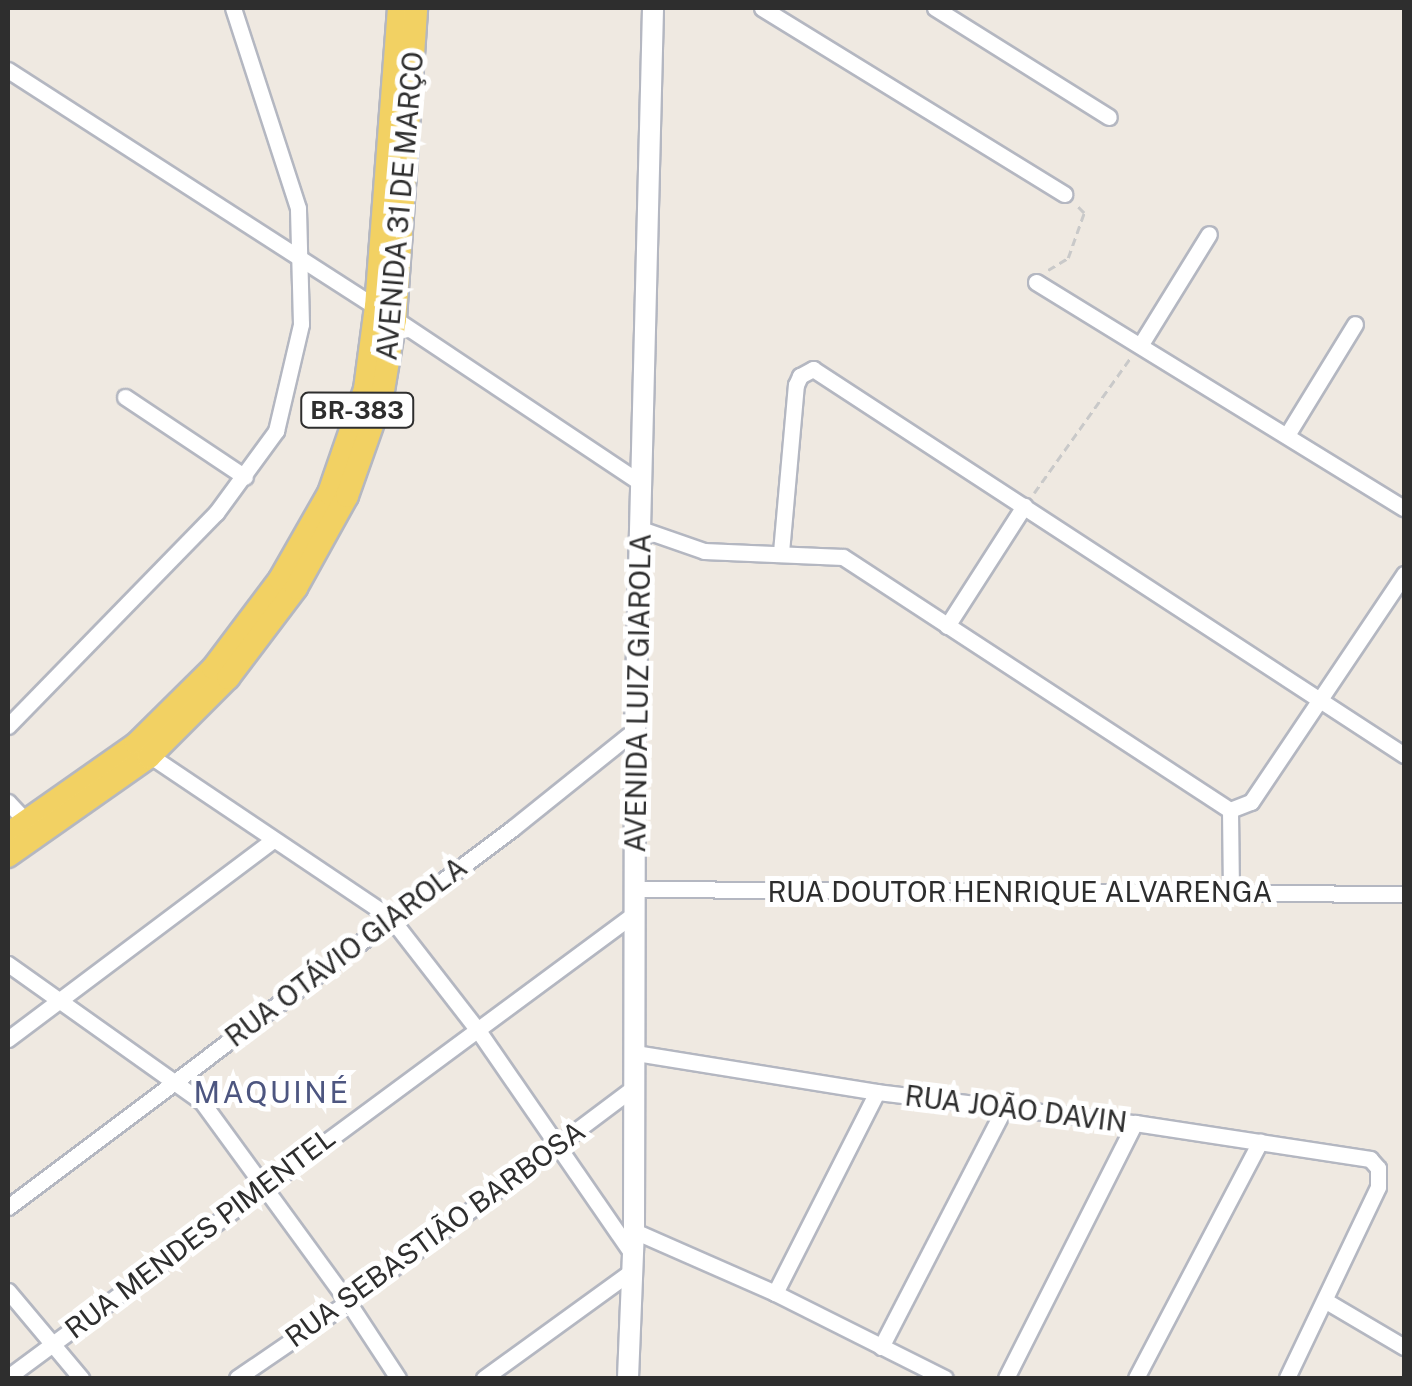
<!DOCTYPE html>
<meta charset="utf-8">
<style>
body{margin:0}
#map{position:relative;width:1412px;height:1386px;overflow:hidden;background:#efe9e1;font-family:"Public Sans",sans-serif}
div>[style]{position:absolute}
.path>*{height:2.5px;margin-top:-1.25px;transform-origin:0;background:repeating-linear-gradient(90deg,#c9c9c9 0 8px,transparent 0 13px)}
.roads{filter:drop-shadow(2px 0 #b4b7c1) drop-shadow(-2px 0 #b4b7c1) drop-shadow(0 2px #b4b7c1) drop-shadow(0 -2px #b4b7c1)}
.street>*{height:15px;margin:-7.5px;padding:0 7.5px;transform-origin:7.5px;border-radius:7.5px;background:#fff}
.secondary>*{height:20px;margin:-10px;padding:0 10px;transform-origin:10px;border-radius:10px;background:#fff}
.primary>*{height:22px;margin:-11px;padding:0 11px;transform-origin:11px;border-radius:11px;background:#f2d163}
span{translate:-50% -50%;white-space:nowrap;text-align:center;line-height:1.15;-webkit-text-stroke:10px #fff;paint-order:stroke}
.shield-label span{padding:2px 8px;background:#fff;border:2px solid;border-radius:8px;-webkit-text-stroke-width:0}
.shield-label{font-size:25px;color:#2e2e2e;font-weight:700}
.street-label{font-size:28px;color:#2e2e2e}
.neighbourhood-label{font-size:30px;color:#4d5680;letter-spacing:2.5px}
.frame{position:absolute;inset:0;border:10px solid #2e2e2e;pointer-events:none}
</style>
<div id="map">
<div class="path">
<i style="left:1048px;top:270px;width:23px;rotate:-31deg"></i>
<i style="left:1068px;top:258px;width:48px;rotate:-70.4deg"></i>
<i style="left:1084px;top:213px;width:11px;rotate:-135deg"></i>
<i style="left:1034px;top:493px;width:167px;rotate:-54.5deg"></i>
</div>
<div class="roads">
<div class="street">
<i style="left:762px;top:8px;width:355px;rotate:31.6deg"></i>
<i style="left:935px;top:8px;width:205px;rotate:32.1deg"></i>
<i style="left:8px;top:70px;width:460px;rotate:32.8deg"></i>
<i style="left:395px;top:319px;width:297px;rotate:33.7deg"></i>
<i style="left:1036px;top:282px;width:432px;rotate:31.6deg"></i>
<i style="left:1141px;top:344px;width:129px;rotate:-58.3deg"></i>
<i style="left:125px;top:397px;width:144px;rotate:33.7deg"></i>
<i style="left:1287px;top:435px;width:130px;rotate:-58.5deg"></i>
<i style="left:641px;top:529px;width:67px;rotate:19.2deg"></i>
<i style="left:704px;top:551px;width:139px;rotate:2.5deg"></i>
<i style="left:843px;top:557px;width:462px;rotate:33.2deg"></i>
<i style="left:1230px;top:810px;width:84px;rotate:89.3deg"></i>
<i style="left:781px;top:552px;width:168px;rotate:-84.9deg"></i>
<i style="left:796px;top:385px;width:10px;rotate:-66deg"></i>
<i style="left:800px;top:376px;width:15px;rotate:-28deg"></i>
<i style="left:813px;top:369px;width:706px;rotate:33.15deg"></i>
<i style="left:947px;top:626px;width:143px;rotate:-57.3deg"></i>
<i style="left:8px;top:726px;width:298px;rotate:-45.7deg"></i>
<i style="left:216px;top:513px;width:102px;rotate:-53.8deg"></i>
<i style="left:276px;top:431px;width:110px;rotate:-76.8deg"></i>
<i style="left:301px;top:324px;width:116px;rotate:-91.5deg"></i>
<i style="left:298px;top:208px;width:210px;rotate:-108deg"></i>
<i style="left:146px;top:753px;width:294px;rotate:33.9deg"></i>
<i style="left:390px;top:917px;width:142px;rotate:52.2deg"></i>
<i style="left:477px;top:1029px;width:271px;rotate:55.4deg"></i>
<i style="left:8px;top:802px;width:35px;rotate:47deg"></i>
<i style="left:1230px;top:810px;width:22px;rotate:-21deg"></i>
<i style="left:1251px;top:802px;width:275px;rotate:-56.1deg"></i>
<i style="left:635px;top:889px;width:769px;rotate:0.37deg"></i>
<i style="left:8px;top:964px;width:238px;rotate:35.4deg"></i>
<i style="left:202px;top:1102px;width:248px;rotate:53.9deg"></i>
<i style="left:348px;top:1302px;width:91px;rotate:56.7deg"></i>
<i style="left:8px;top:1039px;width:331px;rotate:-36.9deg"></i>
<i style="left:636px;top:1053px;width:244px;rotate:9.2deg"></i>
<i style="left:877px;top:1092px;width:260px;rotate:6.9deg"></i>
<i style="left:1135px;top:1123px;width:238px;rotate:8.7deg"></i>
<i style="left:1370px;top:1159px;width:12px;rotate:48deg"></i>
<i style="left:1378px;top:1168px;width:19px;rotate:90deg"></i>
<i style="left:1378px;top:1187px;width:212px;rotate:115.5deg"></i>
<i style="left:8px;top:1207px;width:631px;rotate:-36.89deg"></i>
<i style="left:513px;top:828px;width:156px;rotate:-38.8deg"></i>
<i style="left:634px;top:1231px;width:154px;rotate:23.7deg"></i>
<i style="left:775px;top:1293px;width:190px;rotate:26.6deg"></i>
<i style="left:8px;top:1291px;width:114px;rotate:50deg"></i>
<i style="left:775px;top:1293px;width:225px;rotate:-63.1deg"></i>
<i style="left:1326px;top:1301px;width:91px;rotate:30.5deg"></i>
<i style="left:881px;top:1347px;width:270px;rotate:-62.7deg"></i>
<i style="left:8px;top:1377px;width:779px;rotate:-36.49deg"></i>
<i style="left:237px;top:1378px;width:135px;rotate:-34.4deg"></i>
<i style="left:348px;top:1302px;width:356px;rotate:-36.9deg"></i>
<i style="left:484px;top:1378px;width:179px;rotate:-35.9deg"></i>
<i style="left:1006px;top:1378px;width:286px;rotate:-63.2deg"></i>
<i style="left:1136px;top:1378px;width:267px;rotate:-62.3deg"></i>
</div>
<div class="secondary">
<i style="left:628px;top:1378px;width:147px;rotate:-87.7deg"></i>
<i style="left:634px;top:1231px;width:501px;rotate:-89.89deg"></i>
<i style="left:635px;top:730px;width:722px;rotate:-88.57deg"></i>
</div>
<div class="primary">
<i style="left:8px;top:834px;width:156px;rotate:-35.1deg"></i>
<i style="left:136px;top:744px;width:108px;rotate:-44.6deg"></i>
<i style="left:213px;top:668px;width:111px;rotate:-53deg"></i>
<i style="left:280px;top:579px;width:99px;rotate:-60.3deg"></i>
<i style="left:329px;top:493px;width:110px;rotate:-70.9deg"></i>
<i style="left:365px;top:389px;width:83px;rotate:-82.4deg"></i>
<i style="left:376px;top:307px;width:300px;rotate:-85.6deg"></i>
<i style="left:8px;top:856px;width:172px;rotate:-35.1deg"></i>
<i style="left:149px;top:757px;width:112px;rotate:-45deg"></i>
<i style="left:228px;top:678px;width:113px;rotate:-52.9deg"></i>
<i style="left:296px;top:588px;width:105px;rotate:-61deg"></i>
<i style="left:347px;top:496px;width:105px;rotate:-70.5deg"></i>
<i style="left:382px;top:397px;width:79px;rotate:-80.5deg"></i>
<i style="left:395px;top:319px;width:312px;rotate:-86.1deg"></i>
</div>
</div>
<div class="shield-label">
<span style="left:357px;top:410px">BR-383</span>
</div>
<div class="street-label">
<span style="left:400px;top:206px;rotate:-85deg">AVENIDA 31 DE MARÇO</span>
<span style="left:638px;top:693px;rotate:-89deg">AVENIDA LUIZ GIAROLA</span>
<span style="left:1020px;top:892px">RUA DOUTOR HENRIQUE ALVARENGA</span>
<span style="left:346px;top:952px;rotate:-37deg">RUA OTÁVIO GIAROLA</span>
<span style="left:1016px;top:1109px;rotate:7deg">RUA JOÃO DAVIN</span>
<span style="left:200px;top:1233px;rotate:-37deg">RUA MENDES PIMENTEL</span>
<span style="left:435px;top:1234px;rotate:-36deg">RUA SEBASTIÃO BARBOSA</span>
</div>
<div class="neighbourhood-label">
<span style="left:272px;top:1092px">MAQUINÉ</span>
</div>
<div class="frame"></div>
</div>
